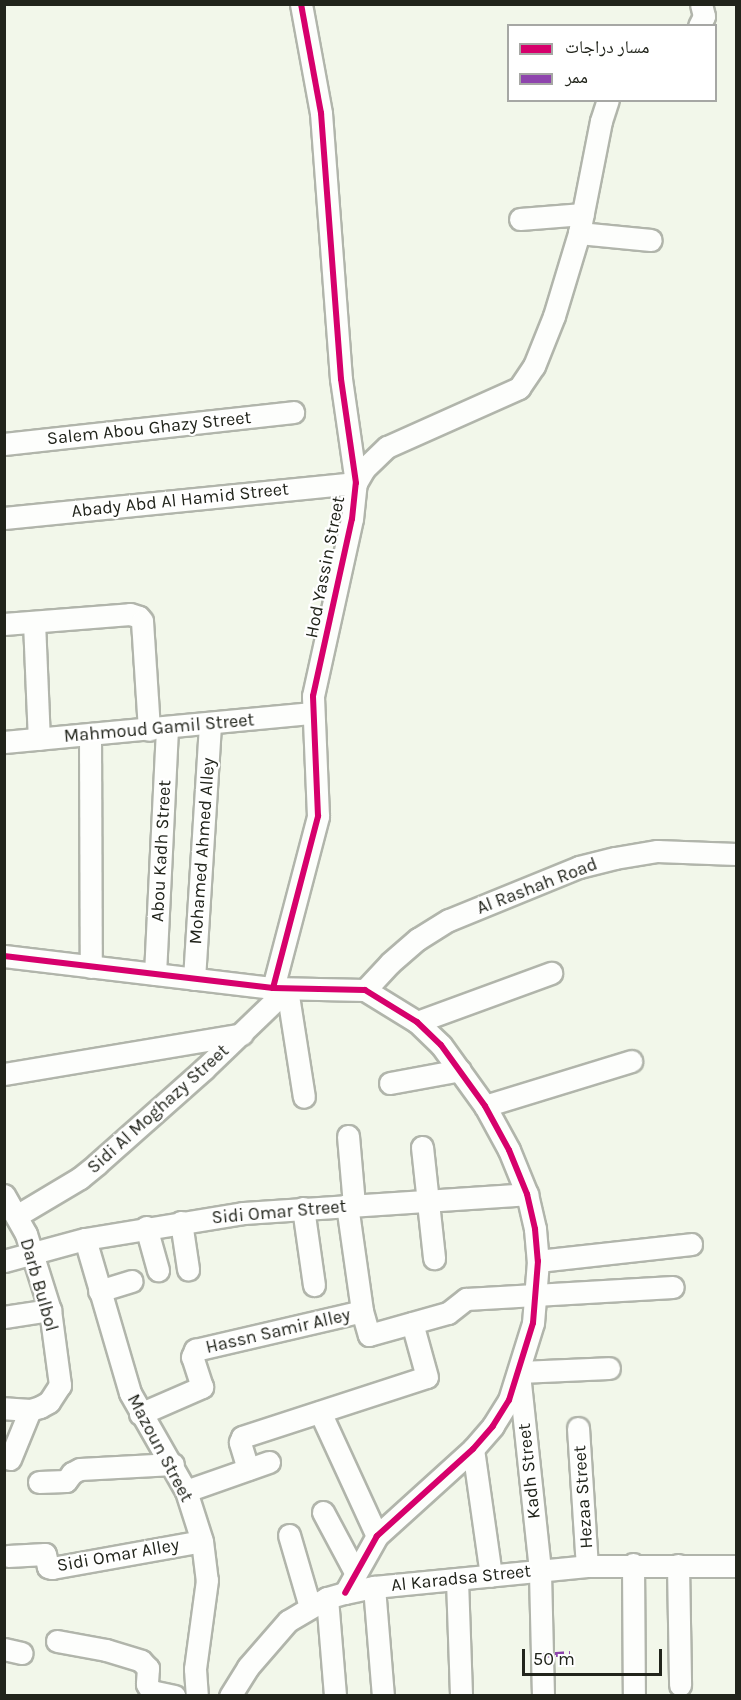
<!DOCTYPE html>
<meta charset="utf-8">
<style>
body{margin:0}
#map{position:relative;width:741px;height:1700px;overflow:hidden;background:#f2f7ea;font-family:Karla,"Noto Naskh Arabic",sans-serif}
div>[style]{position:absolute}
.roads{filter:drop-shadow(2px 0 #b1b5ab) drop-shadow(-2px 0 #b1b5ab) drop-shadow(0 2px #b1b5ab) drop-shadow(0 -2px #b1b5ab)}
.street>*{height:21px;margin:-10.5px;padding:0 10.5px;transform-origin:10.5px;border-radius:10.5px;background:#fdfefc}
.quiet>*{height:4.5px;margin-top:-2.25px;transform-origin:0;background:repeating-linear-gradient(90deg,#8e44ad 0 9px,transparent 0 13.5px)}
.cycleway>*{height:6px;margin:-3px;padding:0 3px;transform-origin:3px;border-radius:3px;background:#d6006c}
span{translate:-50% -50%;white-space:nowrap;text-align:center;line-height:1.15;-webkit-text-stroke:4.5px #fff;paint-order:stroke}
.street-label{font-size:18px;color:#21241b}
.frame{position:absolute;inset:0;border:6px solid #21241b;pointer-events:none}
.legend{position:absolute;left:507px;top:24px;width:210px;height:78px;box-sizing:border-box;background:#fff;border:2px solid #a6a7a4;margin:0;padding:8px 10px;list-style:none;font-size:18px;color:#21241b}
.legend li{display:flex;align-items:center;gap:12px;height:30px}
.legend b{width:30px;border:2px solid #a6a7a4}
.scale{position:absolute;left:522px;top:1649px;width:140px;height:27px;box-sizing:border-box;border:3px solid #21241b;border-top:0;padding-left:8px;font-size:18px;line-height:21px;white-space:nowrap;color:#21241b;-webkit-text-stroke:4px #fff;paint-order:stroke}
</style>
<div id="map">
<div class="roads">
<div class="street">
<i style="left:699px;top:26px;width:11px;rotate:-63deg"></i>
<i style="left:704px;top:16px;width:12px;rotate:-104deg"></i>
<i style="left:520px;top:219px;width:63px;rotate:-4.5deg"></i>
<i style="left:579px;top:233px;width:72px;rotate:5.6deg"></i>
<i style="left:4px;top:444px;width:291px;rotate:-6.3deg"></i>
<i style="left:4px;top:518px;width:354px;rotate:-5.7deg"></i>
<i style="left:356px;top:483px;width:16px;rotate:-60deg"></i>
<i style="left:364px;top:469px;width:32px;rotate:-44deg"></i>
<i style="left:387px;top:447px;width:145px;rotate:-24.1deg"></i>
<i style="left:519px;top:388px;width:27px;rotate:-56deg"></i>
<i style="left:534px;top:366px;width:54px;rotate:-68.2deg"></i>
<i style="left:554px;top:316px;width:87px;rotate:-73.2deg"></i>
<i style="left:579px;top:233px;width:114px;rotate:-78.9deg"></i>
<i style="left:601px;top:121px;width:22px;rotate:-72deg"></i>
<i style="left:34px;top:622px;width:117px;rotate:87.6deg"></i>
<i style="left:4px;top:624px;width:126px;rotate:-4.5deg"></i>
<i style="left:130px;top:614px;width:9px;rotate:18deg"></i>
<i style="left:139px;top:617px;width:5px;rotate:53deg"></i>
<i style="left:142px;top:621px;width:109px;rotate:86.3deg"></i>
<i style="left:90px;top:735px;width:232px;rotate:89.8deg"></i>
<i style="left:4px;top:742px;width:310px;rotate:-5.4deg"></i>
<i style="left:4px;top:956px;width:271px;rotate:6.8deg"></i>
<i style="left:273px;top:988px;width:92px;rotate:1.2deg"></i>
<i style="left:365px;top:990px;width:61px;rotate:31.6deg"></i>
<i style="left:417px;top:1022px;width:33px;rotate:44deg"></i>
<i style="left:441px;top:1045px;width:75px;rotate:54.2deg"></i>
<i style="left:485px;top:1106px;width:50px;rotate:61.4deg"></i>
<i style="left:509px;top:1150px;width:48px;rotate:67.8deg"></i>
<i style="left:527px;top:1194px;width:36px;rotate:77deg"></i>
<i style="left:535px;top:1229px;width:32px;rotate:85deg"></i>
<i style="left:538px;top:1261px;width:62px;rotate:94.6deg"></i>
<i style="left:533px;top:1323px;width:81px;rotate:107.3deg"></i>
<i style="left:509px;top:1400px;width:31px;rotate:122deg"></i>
<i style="left:493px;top:1426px;width:30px;rotate:131deg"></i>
<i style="left:473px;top:1449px;width:130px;rotate:137.8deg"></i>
<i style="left:377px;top:1536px;width:65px;rotate:119.3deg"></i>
<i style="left:155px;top:974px;width:246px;rotate:-87.2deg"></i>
<i style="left:194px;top:979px;width:256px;rotate:-86.4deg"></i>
<i style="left:273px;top:988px;width:178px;rotate:-75.3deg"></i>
<i style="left:318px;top:816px;width:120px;rotate:-92.4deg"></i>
<i style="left:313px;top:696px;width:181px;rotate:-77.6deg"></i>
<i style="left:352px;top:519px;width:36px;rotate:-84deg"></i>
<i style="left:356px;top:483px;width:105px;rotate:-98.2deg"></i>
<i style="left:341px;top:379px;width:267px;rotate:-94.3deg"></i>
<i style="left:321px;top:113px;width:111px;rotate:-100.4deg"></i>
<i style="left:287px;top:989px;width:109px;rotate:81.1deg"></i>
<i style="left:365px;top:990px;width:37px;rotate:-47deg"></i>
<i style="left:390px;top:963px;width:37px;rotate:-41deg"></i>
<i style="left:418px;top:939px;width:36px;rotate:-32deg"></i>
<i style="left:449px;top:920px;width:140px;rotate:-22.2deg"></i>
<i style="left:579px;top:867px;width:37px;rotate:-14deg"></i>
<i style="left:615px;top:858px;width:43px;rotate:-9.5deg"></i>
<i style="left:657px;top:851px;width:79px;rotate:2.2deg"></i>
<i style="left:417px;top:1022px;width:143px;rotate:-20.1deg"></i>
<i style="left:4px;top:1074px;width:241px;rotate:-9.5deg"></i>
<i style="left:390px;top:1083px;width:71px;rotate:-10.5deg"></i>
<i style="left:485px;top:1106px;width:153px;rotate:-17.1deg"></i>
<i style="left:348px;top:1136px;width:69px;rotate:85deg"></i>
<i style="left:422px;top:1147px;width:112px;rotate:83.8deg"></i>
<i style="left:4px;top:1195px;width:45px;rotate:60.6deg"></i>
<i style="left:26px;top:1234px;width:80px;rotate:72.5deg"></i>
<i style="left:50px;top:1310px;width:76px;rotate:82.4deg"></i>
<i style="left:60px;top:1385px;width:20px;rotate:123deg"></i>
<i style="left:49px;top:1402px;width:10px;rotate:151deg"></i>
<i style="left:40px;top:1407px;width:10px;rotate:163deg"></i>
<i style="left:30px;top:1410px;width:26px;rotate:-176deg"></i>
<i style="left:347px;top:1205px;width:107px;rotate:81.9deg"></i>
<i style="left:362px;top:1311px;width:25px;rotate:74deg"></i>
<i style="left:369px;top:1335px;width:82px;rotate:-15.6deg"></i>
<i style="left:448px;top:1313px;width:23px;rotate:-38deg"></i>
<i style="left:466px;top:1299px;width:207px;rotate:-3.3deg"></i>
<i style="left:303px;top:1208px;width:78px;rotate:81.9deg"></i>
<i style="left:18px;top:1215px;width:72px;rotate:-30.8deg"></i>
<i style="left:80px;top:1178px;width:22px;rotate:-39deg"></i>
<i style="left:97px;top:1164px;width:143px;rotate:-41.6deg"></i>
<i style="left:204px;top:1069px;width:115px;rotate:-43.9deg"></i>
<i style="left:181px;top:1222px;width:48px;rotate:81.5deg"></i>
<i style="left:146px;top:1227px;width:45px;rotate:74.4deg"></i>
<i style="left:85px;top:1239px;width:160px;rotate:73.7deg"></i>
<i style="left:130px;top:1393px;width:113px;rotate:60.3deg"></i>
<i style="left:186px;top:1491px;width:52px;rotate:72.3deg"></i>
<i style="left:202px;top:1541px;width:39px;rotate:83deg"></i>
<i style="left:207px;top:1580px;width:90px;rotate:97.7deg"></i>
<i style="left:195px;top:1669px;width:27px;rotate:86deg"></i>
<i style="left:4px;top:1261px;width:84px;rotate:-15.2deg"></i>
<i style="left:85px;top:1239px;width:160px;rotate:-9.3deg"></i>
<i style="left:243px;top:1213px;width:285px;rotate:-3.8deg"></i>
<i style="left:538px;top:1261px;width:154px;rotate:-6.3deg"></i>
<i style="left:99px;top:1291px;width:34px;rotate:-17deg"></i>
<i style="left:4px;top:1317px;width:47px;rotate:-8.7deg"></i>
<i style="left:320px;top:1412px;width:136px;rotate:65.3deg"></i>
<i style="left:140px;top:1414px;width:68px;rotate:-23.5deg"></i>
<i style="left:202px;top:1387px;width:32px;rotate:-108deg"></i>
<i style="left:192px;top:1357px;width:8px;rotate:-67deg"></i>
<i style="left:195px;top:1350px;width:171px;rotate:-13.1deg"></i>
<i style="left:578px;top:1428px;width:138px;rotate:86.3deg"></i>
<i style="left:473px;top:1449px;width:128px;rotate:81.9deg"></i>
<i style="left:10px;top:1459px;width:53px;rotate:-67.8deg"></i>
<i style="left:248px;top:1469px;width:28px;rotate:-107deg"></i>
<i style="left:240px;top:1442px;width:5px;rotate:-68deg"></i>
<i style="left:242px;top:1437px;width:194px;rotate:-18deg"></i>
<i style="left:427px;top:1377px;width:56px;rotate:-105.5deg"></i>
<i style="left:39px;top:1482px;width:27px;rotate:-2deg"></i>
<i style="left:66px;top:1481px;width:10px;rotate:-53deg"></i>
<i style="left:72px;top:1473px;width:9px;rotate:-27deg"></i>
<i style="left:80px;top:1469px;width:93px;rotate:-3.1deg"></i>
<i style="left:186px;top:1491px;width:88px;rotate:-19.3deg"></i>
<i style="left:323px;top:1512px;width:68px;rotate:61.9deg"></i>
<i style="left:289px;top:1535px;width:75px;rotate:73.7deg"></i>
<i style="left:8px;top:1556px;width:37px;rotate:-3deg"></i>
<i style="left:45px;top:1554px;width:13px;rotate:77deg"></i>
<i style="left:48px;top:1567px;width:4px;rotate:14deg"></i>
<i style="left:52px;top:1568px;width:152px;rotate:-10.2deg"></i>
<i style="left:633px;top:1564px;width:132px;rotate:89.6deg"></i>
<i style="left:678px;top:1565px;width:120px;rotate:89deg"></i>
<i style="left:457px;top:1580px;width:116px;rotate:88deg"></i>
<i style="left:374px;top:1587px;width:109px;rotate:85.3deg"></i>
<i style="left:327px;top:1598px;width:98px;rotate:85.3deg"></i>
<i style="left:57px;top:1641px;width:50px;rotate:10.4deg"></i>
<i style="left:106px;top:1650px;width:37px;rotate:17deg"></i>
<i style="left:141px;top:1661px;width:10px;rotate:45deg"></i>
<i style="left:148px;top:1668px;width:16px;rotate:94deg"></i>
<i style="left:147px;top:1684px;width:8px;rotate:60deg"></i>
<i style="left:151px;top:1691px;width:24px;rotate:12deg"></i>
<i style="left:4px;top:1649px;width:18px;rotate:13deg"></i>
<i style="left:230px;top:1696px;width:34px;rotate:-58deg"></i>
<i style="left:248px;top:1667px;width:61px;rotate:-49deg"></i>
<i style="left:288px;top:1621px;width:45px;rotate:-30.5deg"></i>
<i style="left:327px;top:1598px;width:19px;rotate:-16deg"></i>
<i style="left:345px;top:1593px;width:30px;rotate:-12deg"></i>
<i style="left:374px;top:1587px;width:214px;rotate:-5.6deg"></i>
<i style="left:587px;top:1566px;width:149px"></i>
<i style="left:543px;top:1696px;width:126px;rotate:-91.4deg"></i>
<i style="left:540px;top:1570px;width:199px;rotate:-96.1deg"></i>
<i style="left:519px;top:1372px;width:90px;rotate:-2.5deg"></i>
</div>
</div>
<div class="quiet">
<i style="left:542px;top:1655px;width:28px;rotate:-4deg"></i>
</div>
<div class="cycleway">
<i style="left:4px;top:956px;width:271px;rotate:6.8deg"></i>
<i style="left:273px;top:988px;width:92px;rotate:1.2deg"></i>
<i style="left:365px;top:990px;width:61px;rotate:31.6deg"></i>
<i style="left:417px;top:1022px;width:33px;rotate:44deg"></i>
<i style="left:441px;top:1045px;width:75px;rotate:54.2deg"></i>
<i style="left:485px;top:1106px;width:50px;rotate:61.4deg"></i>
<i style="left:509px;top:1150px;width:48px;rotate:67.8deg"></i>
<i style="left:527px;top:1194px;width:36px;rotate:77deg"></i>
<i style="left:535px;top:1229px;width:32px;rotate:85deg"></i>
<i style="left:538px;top:1261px;width:62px;rotate:94.6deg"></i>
<i style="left:533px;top:1323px;width:81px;rotate:107.3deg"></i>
<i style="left:509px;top:1400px;width:31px;rotate:122deg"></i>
<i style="left:493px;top:1426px;width:30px;rotate:131deg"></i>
<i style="left:473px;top:1449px;width:130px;rotate:137.8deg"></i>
<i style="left:377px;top:1536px;width:65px;rotate:119.3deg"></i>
<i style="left:273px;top:988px;width:178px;rotate:-75.3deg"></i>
<i style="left:318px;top:816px;width:120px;rotate:-92.4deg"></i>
<i style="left:313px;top:696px;width:181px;rotate:-77.6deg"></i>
<i style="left:352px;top:519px;width:36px;rotate:-84deg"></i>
<i style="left:356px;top:483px;width:105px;rotate:-98.2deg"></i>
<i style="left:341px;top:379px;width:267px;rotate:-94.3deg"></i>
<i style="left:321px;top:113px;width:111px;rotate:-100.4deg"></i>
</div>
<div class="street-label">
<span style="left:149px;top:428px;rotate:-6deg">Salem Abou Ghazy Street</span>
<span style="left:180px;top:500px;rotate:-6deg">Abady Abd Al Hamid Street</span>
<span style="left:325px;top:567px;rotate:-79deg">Hod Yassin Street</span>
<span style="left:159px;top:728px;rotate:-5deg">Mahmoud Gamil Street</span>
<span style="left:161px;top:851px;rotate:-87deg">Abou Kadh Street</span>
<span style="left:202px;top:851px;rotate:-86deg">Mohamed Ahmed Alley</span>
<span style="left:537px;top:886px;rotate:-21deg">Al Rashah Road</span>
<span style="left:158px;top:1109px;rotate:-42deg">Sidi Al Moghazy Street</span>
<span style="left:279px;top:1212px;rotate:-5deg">Sidi Omar Street</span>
<span style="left:39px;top:1285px;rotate:74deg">Darb Bulbol</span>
<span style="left:278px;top:1331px;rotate:-13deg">Hassn Samir Alley</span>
<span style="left:160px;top:1448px;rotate:62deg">Mazoun Street</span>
<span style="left:529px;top:1471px;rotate:-96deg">Kadh Street</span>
<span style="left:583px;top:1497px;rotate:-94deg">Hezaa Street</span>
<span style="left:118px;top:1555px;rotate:-10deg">Sidi Omar Alley</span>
<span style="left:461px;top:1578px;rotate:-6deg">Al Karadsa Street</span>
</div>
<div class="frame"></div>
<ul class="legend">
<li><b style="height:8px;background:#d6006c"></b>مسار دراجات</li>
<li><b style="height:8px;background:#8e44ad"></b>ممر</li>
</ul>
<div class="scale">50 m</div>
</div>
